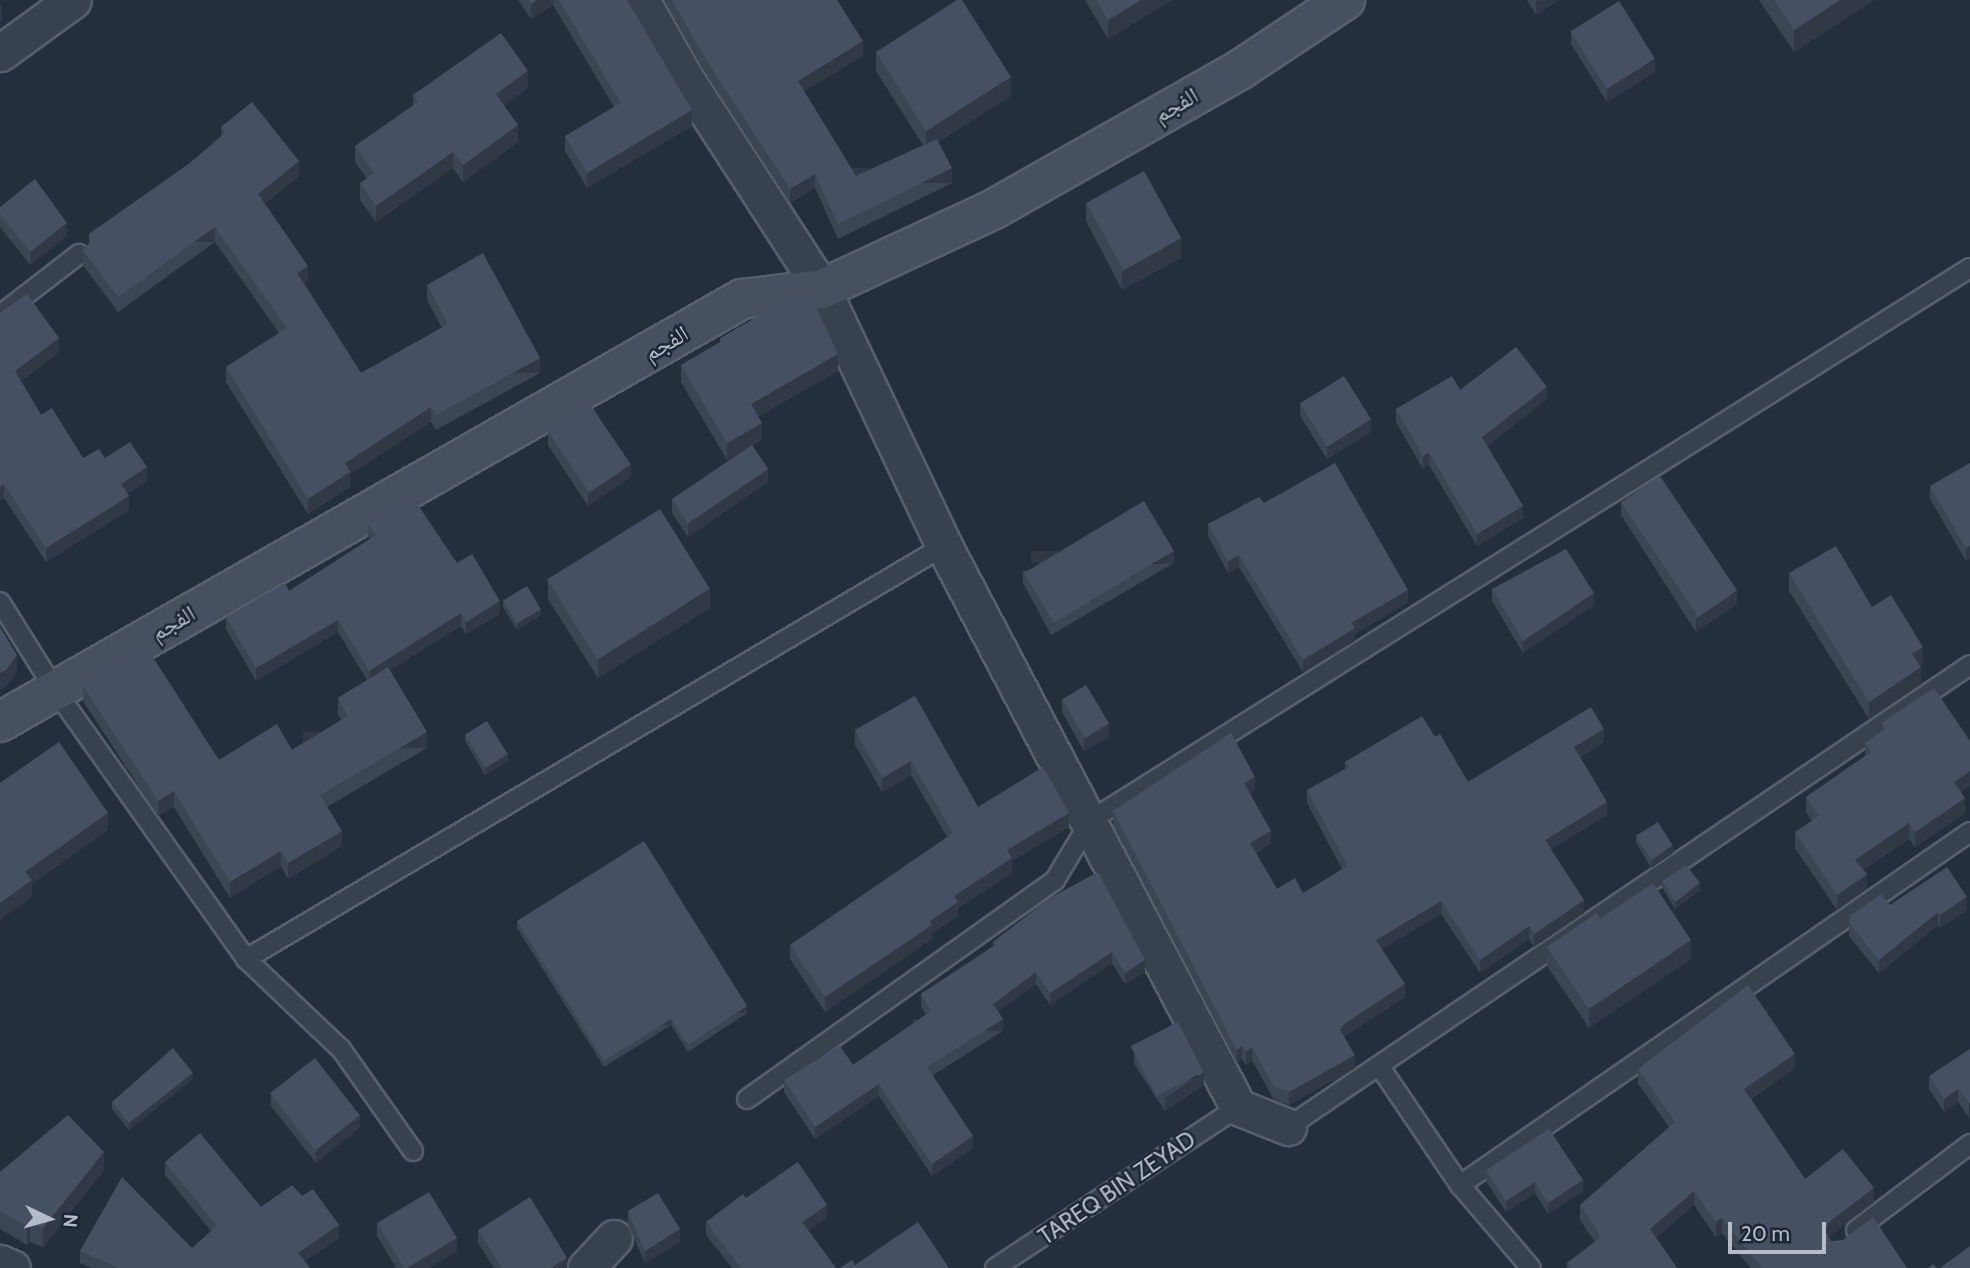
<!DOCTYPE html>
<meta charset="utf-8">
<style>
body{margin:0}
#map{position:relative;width:1970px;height:1268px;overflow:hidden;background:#242f3e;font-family:Cabin,"Noto Naskh Arabic",sans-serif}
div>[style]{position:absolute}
.roads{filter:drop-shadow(2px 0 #565f6c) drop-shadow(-2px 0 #565f6c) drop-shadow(0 2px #565f6c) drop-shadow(0 -2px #565f6c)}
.lane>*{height:18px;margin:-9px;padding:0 9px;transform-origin:9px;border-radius:9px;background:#38414e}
.street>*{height:35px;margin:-17.5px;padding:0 17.5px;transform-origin:17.5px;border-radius:17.5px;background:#38414e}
.secondary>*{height:38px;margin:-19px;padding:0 19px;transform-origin:19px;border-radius:19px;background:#465061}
.wall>*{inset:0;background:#3b4654}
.shaded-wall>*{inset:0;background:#303945;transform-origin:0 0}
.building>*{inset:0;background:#455162;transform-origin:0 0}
span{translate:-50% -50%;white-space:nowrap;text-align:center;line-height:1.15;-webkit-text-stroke:5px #1d2633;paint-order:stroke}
.street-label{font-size:23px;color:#b4bcc9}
.north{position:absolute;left:14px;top:1184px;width:70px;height:70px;-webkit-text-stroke:5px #1d2633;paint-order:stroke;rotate:95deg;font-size:19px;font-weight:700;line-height:28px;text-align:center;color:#b4bcc9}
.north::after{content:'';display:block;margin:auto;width:24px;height:32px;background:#b4bcc9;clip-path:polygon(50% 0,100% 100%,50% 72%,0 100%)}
.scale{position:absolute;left:1728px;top:1222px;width:98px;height:32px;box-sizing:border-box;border:4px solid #b4bcc9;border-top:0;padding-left:9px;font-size:21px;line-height:24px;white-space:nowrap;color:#b4bcc9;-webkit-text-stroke:5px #1d2633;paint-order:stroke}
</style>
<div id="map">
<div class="roads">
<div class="lane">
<i style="left:0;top:315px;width:100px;rotate:-37.7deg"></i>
<i style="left:0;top:602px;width:104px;rotate:58deg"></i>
<i style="left:55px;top:690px;width:330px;rotate:54.6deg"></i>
<i style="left:246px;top:959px;width:131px;rotate:43.5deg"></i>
<i style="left:341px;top:1049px;width:125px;rotate:54.8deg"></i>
<i style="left:246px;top:959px;width:811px;rotate:-30.61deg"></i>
<i style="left:1380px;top:1067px;width:143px;rotate:55.9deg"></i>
<i style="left:1460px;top:1185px;width:109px;rotate:49.5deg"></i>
<i style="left:747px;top:1099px;width:378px;rotate:-35.4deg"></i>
<i style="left:1055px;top:880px;width:70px;rotate:-59deg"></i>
<i style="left:1091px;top:820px;width:1038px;rotate:-32.13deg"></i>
<i style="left:1288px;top:1127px;width:824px;rotate:-34.11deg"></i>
<i style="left:1460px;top:1185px;width:620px;rotate:-34.69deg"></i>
<i style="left:1856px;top:1230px;width:143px;rotate:-37deg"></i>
<i style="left:995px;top:1268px;width:291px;rotate:-33.5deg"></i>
</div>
<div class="street">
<i style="left:641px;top:0;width:90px;rotate:60.6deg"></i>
<i style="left:685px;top:78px;width:252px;rotate:57deg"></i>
<i style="left:822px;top:289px;width:284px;rotate:64.6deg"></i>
<i style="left:944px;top:546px;width:633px;rotate:62.34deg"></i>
<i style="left:1238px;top:1107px;width:54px;rotate:21.8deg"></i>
<i style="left:0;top:53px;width:90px;rotate:-36deg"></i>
<i style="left:0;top:1263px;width:13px;rotate:23deg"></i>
<i style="left:586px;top:1268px;width:41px;rotate:-47deg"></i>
</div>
<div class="secondary">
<i style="left:0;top:722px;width:854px;rotate:-29.69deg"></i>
<i style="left:742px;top:299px;width:81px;rotate:-7.1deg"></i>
<i style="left:822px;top:289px;width:190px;rotate:-24.9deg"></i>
<i style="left:994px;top:209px;width:284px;rotate:-29.5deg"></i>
<i style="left:1241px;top:69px;width:125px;rotate:-33.6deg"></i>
</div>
</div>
<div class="wall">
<i style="clip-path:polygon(518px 0,627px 0,692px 126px,587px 188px,565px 151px,565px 136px,614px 107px,553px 5px,531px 19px)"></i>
<i style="clip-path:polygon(664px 0,837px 0,863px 56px,804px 91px,856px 176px,923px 145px,876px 71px,876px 52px,1011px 96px,938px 142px,952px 183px,838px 239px,815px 188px,790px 203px,702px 68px)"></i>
<i style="clip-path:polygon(1085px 0,1172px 0,1108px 39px)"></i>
<i style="clip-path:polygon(1527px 0,1559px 0,1536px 15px)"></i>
<i style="clip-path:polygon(1759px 0,1874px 0,1794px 52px)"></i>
<i style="clip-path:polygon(1571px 31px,1655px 72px,1607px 102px,1571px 44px)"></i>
<i style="clip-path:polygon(528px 88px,504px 105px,518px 142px,463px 182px,453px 168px,376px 222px,360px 200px,360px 183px,367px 179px,355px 162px,355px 146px,413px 106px,413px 95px)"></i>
<i style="clip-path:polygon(221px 127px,299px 176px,264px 204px,308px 281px,304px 283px,361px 373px,442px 328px,427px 300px,427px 285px,540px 373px,436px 430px,431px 422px,350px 474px,350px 487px,308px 514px,226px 382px,226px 367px,279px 333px,215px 242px,118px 312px,83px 265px,83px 250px,89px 243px,89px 234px,190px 163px,221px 137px)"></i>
<i style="clip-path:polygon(1086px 202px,1181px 258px,1122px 290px,1086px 221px)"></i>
<i style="clip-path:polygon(0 207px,67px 236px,30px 265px,0 227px)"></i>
<i style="clip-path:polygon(0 313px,59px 352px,21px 381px,41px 415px,83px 458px,105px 458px,147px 481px,127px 494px,129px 510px,46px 562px,4px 498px,0 501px)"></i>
<i style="clip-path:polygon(720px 338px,838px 371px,758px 416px,762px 440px,752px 445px,768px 482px,688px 537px,672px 513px,672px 500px,745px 450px,727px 460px,681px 382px,681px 365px,720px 342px)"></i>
<i style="clip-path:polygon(1460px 390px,1547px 399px,1487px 446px,1523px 518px,1477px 546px,1429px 465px,1423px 469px,1396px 422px,1396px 409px)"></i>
<i style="clip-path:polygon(1300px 404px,1371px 432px,1327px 459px,1300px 416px)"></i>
<i style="clip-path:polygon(548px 432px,631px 477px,588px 506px,548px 445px)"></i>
<i style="clip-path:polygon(1970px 463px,1966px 561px,1930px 499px,1930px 486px)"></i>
<i style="clip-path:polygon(1621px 502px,1737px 604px,1696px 632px,1621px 515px)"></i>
<i style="clip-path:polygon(1264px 503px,1408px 602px,1355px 634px,1355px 641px,1303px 672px,1239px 567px,1228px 573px,1208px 536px,1208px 524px)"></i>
<i style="clip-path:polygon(368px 525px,457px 563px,500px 614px,466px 634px,461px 626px,390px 670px,427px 748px,327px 807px,342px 846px,288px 879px,281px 866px,230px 898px,174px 807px,158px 816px,83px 701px,83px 686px,219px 760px,292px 750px,341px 720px,338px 714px,338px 698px,367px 680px,338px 632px,256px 681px,226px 629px,226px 617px,289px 591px,370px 539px,368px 537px)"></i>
<i style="clip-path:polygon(1174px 563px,1051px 635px,1023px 583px,1023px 571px)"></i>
<i style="clip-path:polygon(1789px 573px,1872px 607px,1923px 664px,1920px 666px,1921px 684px,1869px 719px,1789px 591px)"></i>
<i style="clip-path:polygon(548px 580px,710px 608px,598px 678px,548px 599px)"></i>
<i style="clip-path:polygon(1492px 589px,1594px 605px,1523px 653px,1492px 601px)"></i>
<i style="clip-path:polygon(503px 600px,541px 615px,517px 630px,503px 607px)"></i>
<i style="clip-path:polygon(915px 696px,978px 807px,1069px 827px,1012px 861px,1012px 873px,958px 908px,958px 916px,932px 933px,932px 939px,825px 1012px,790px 959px,790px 945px,947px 837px,911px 775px,882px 792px,855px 745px,855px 730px)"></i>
<i style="clip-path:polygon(1062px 699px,1109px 737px,1084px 751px,1062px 712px)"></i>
<i style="clip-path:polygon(1881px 723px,1970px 786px,1961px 792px,1965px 813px,1915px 847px,1909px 839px,1863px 870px,1867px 889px,1837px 910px,1795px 848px,1795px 832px,1812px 821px,1806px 812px,1806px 797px,1865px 756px,1865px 743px,1881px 732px)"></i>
<i style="clip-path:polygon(465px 735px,508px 761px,485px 775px,465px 741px)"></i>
<i style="clip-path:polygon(1435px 737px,1468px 782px,1604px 742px,1580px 757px,1607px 815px,1551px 849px,1584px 913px,1534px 947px,1529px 939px,1480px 973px,1441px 914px,1382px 949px,1405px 997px,1344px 1036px,1355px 1068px,1289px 1105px,1274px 1100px,1252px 1060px,1246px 1065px,1242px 1059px,1237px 1063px,1113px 824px,1113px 811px,1255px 790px,1250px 793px,1271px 844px,1256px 853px,1277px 889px,1303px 893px,1342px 869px,1307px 803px,1307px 790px,1345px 769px,1345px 762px)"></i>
<i style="clip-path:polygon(1636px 835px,1673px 853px,1651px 868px,1636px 842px)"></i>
<i style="clip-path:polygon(1662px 881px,1700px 890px,1675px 909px,1662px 887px)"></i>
<i style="clip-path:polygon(1050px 898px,1145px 972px,1125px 984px,1112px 963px,1050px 1005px,1036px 984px,998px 1011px,1003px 1031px,933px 1075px,973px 1148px,932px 1176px,879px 1096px,815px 1139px,784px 1092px,784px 1080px,853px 1065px,926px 1015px,921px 1006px,921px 994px,993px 947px,993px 942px)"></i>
<i style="clip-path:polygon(1890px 905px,1967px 910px,1940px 928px,1938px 925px,1879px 973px,1849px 936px,1850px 916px)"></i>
<i style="clip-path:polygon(1600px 919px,1691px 959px,1589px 1028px,1547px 966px,1547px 947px)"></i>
<i style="clip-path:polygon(517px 921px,747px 1013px,688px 1052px,671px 1025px,604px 1067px,517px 928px)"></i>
<i style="clip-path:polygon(1970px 1049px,1969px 1118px,1958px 1102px,1944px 1112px,1929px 1089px,1929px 1076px)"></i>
<i style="clip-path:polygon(1134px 1051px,1204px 1085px,1165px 1111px,1134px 1064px)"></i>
<i style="clip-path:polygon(1795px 1068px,1751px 1099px,1805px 1179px,1874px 1202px,1828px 1237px,1831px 1241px,1907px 1268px,1751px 1268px,1722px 1233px,1716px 1237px,1694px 1205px,1656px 1238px,1677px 1268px,1567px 1268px,1567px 1263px,1595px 1242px,1580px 1220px,1580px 1205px,1669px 1127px,1638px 1084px,1638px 1069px)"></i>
<i style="clip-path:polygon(193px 1079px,129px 1130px,112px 1109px,112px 1102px)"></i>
<i style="clip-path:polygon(271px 1094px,360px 1127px,316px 1163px,271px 1106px)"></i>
<i style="clip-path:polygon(165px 1162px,261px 1207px,339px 1238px,305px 1261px,310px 1268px,91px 1268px,80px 1263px,80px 1251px,192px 1248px,211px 1231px,165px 1175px)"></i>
<i style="clip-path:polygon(104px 1170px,43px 1247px,30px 1242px,27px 1245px,0 1229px,0 1172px)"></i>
<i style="clip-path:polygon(1486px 1170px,1583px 1191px,1548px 1214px,1535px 1193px,1506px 1212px,1486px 1181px)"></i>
<i style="clip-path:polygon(746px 1198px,827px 1218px,808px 1230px,836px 1268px,732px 1268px,706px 1235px,706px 1222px)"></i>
<i style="clip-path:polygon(628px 1211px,680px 1242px,645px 1263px,628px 1224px)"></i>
<i style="clip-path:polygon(377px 1223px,457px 1251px,429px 1268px,396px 1268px,377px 1236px)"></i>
<i style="clip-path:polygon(478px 1230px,567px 1268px,494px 1268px,478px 1243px)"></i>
</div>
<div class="shaded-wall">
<i style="clip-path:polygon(537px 0,553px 0,553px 5px,531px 19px,531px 4px)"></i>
<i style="clip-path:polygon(1141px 0,1172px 0,1108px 39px,1108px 20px)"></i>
<i style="clip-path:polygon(1539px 0,1559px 0,1536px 15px,1536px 2px)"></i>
<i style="clip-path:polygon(1840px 0,1874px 0,1794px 52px,1794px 30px)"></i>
<i style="clip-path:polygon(2px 5px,2px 21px,0 22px,0 7px)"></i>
<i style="clip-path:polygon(863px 41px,863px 56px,798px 95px,798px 81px)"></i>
<i style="clip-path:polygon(1655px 59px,1655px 72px,1607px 102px,1607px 89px)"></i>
<i style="clip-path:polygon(528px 71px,528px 88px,496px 111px,496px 94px)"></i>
<i style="clip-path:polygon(1011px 77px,1011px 96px,926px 150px,926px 131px)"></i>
<i style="clip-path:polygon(692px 110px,692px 126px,587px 188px,587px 173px)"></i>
<i style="clip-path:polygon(518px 125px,518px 142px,463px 182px,463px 165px)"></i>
<i style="clip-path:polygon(453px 152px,453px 168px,376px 222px,376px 206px)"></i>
<i style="clip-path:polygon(299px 161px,299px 176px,258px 209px,258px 194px)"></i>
<i style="left:952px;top:168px;width:15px;height:127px;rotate:90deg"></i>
<i style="clip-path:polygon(815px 174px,815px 188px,790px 203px,790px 189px)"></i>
<i style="clip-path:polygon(67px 223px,67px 236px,30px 265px,30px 252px)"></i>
<i style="left:215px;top:227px;width:15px;height:120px;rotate:90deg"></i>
<i style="clip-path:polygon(1181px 239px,1181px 258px,1122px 290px,1122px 271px)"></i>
<i style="clip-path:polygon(308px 266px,308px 281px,297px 288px,297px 273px)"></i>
<i style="clip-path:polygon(59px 338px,59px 352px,15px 385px,15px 371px)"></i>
<i style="clip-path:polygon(838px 354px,838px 371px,751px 421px,751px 404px)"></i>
<i style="left:540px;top:358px;width:15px;height:119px;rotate:90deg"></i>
<i style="clip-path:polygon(1547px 387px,1547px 399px,1482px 450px,1482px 437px)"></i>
<i style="clip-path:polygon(431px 407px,431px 422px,350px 474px,350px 487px,308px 514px,308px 499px,345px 463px)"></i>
<i style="clip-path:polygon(1371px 419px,1371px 432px,1327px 459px,1327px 446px)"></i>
<i style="clip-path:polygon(762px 423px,762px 440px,727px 460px,727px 443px)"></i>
<i style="clip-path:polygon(1429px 452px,1429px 465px,1423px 469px,1423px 456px)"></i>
<i style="clip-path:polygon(631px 465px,631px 477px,588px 506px,588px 493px)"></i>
<i style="clip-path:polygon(147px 467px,147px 481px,121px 498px,121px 484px)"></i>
<i style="clip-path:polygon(768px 469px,768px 482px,688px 537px,688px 524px)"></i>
<i style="clip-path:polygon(4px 484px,4px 498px,0 501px,0 487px)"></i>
<i style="clip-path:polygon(129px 496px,129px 510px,46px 562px,46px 548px)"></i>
<i style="clip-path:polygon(1523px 506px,1523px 518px,1477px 546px,1477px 534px)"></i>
<i style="clip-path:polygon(1970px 546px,1970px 559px,1966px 561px,1966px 548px)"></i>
<i style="left:1174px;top:551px;width:12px;height:143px;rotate:90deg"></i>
<i style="clip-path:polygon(1239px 555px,1239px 567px,1228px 573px,1228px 561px)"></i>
<i style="clip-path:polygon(710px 589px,710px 608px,598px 678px,598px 660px)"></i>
<i style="clip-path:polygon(1408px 590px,1408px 602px,1355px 634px,1355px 641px,1303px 672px,1303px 660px,1351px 623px)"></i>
<i style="clip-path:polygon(1737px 591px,1737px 604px,1696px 632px,1696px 619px)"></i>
<i style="clip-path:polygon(1594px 593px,1594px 605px,1523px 653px,1523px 641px)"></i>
<i style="clip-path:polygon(500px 601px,500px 614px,466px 634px,466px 622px)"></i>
<i style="clip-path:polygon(541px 609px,541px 615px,517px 630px,517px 623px)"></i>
<i style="clip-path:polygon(461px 613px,461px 626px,369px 683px,369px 671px)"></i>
<i style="clip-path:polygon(338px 620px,338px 632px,256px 681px,256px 668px)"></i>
<i style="clip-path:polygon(1923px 647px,1923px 664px,1912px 671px,1912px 654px)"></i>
<i style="clip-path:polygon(17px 655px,17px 672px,6px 687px,0 690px,0 673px)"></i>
<i style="clip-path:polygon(1921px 667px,1921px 684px,1869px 719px,1869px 702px)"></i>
<i style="clip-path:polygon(1109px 724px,1109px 737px,1084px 751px,1084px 738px)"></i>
<i style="clip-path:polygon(1604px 729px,1604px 742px,1574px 760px,1574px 747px)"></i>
<i style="left:427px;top:732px;width:16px;height:124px;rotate:90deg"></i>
<i style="clip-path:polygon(508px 754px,508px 761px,485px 775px,485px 768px)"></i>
<i style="clip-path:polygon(911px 761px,911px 775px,882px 792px,882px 778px)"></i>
<i style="clip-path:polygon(1970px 771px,1970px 786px,1954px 797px,1954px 782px)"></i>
<i style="clip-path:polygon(1255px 777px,1255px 790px,1244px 796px,1244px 783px)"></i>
<i style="clip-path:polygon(174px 791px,174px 807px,158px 816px,158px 801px)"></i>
<i style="clip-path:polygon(1965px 798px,1965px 813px,1915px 847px,1915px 832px)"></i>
<i style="clip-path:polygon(1607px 802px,1607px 815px,1545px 853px,1545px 840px)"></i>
<i style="clip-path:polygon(108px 813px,108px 830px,32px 884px,32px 897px,0 920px,0 903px,25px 872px)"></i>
<i style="clip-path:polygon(1069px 813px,1069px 827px,1012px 861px,1012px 873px,958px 908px,958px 916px,932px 933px,932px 939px,825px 1012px,825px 997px,930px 921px,954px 896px,1007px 850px)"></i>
<i style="clip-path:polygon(1909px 823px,1909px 839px,1855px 875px,1855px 860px)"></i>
<i style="clip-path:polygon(342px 831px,342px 846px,288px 879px,288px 863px)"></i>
<i style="clip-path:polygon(1271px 831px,1271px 844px,1250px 856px,1250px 843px)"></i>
<i style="clip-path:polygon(1673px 846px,1673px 853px,1651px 868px,1651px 861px)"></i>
<i style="clip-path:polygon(281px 851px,281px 866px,230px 898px,230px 882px)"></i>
<i style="clip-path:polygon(1867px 874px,1867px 889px,1837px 910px,1837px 895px)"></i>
<i style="clip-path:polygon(1700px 883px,1700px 890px,1675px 909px,1675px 902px)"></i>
<i style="clip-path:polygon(1967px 897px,1967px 910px,1940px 928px,1940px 915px)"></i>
<i style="clip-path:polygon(1584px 900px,1584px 913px,1534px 947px,1534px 934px)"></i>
<i style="clip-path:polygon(1441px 901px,1441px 914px,1376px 953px,1376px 940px)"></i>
<i style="clip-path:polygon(1938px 912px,1938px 925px,1879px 973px,1879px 960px)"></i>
<i style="clip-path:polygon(1529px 926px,1529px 939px,1480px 973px,1480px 960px)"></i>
<i style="clip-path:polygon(1691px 940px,1691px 959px,1589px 1028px,1589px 1009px)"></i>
<i style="clip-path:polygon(1112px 952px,1112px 963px,1050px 1005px,1050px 993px)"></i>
<i style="clip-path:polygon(1145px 960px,1145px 972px,1125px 984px,1125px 973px)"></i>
<i style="clip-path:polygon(1036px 972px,1036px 984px,993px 1015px,993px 1004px)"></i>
<i style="clip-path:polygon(1405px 984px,1405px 997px,1344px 1037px,1340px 1030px,1344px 1024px)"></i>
<i style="left:747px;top:1006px;width:7px;height:71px;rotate:90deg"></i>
<i style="left:671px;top:1019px;width:6px;height:79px;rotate:90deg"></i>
<i style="left:1003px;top:1019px;width:12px;height:90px;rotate:90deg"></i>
<i style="clip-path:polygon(1242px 1046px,1242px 1059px,1237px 1063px,1237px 1050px)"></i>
<i style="clip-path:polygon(1252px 1047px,1252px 1060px,1246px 1065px,1246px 1052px)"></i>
<i style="clip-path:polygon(1795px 1054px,1795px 1068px,1744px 1103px,1744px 1089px)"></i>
<i style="clip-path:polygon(1355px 1055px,1355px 1068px,1289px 1105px,1289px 1092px)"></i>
<i style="clip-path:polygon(1204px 1072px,1204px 1085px,1165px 1111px,1165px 1098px)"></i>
<i style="clip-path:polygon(193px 1073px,193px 1079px,129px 1130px,129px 1123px)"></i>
<i style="clip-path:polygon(879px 1084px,879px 1096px,815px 1139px,815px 1127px)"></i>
<i style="clip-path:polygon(1958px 1089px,1958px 1102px,1944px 1112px,1944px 1099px)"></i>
<i style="clip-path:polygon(360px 1115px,360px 1127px,316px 1163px,316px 1150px)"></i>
<i style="clip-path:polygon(973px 1136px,973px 1148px,932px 1176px,932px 1164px)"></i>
<i style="clip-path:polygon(104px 1152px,104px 1170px,43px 1247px,43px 1228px)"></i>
<i style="clip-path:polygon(1583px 1180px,1583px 1191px,1548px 1214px,1548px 1203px)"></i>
<i style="clip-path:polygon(1535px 1182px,1535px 1193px,1506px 1212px,1506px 1201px)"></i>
<i style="clip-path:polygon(1874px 1188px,1874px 1202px,1829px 1236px,1825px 1231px,1829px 1222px)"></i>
<i style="clip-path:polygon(1694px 1191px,1694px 1205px,1650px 1243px,1650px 1229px)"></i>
<i style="clip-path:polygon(827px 1205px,827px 1218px,802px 1234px,802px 1222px)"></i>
<i style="clip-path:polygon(1722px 1218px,1722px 1233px,1716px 1237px,1716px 1222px)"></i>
<i style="clip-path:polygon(30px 1223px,30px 1242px,27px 1245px,27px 1226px)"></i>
<i style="clip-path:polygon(339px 1225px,339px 1238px,298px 1266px,298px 1253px)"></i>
<i style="clip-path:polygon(680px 1229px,680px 1242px,645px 1263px,645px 1251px)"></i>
<i style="clip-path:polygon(457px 1238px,457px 1251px,429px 1268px,407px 1268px)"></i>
<i style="clip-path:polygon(567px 1258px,567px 1268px,551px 1268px)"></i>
</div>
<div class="building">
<i style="clip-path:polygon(528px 0,537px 0,531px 4px)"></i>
<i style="clip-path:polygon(559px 0,627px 0,692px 110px,587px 173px,565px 136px,621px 103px)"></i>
<i style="clip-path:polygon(672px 0,837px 0,863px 41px,798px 81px,856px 176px,937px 139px,952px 168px,838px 224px,815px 174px,790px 189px,702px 53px)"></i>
<i style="clip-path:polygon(957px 0,962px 0,1011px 77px,926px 131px,876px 52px)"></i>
<i style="clip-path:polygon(1096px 0,1141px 0,1108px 20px)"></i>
<i style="clip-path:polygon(1774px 0,1840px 0,1794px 30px)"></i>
<i style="left:1619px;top:1px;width:68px;height:57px;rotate:58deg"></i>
<i style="clip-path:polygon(501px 33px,528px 71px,496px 94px,518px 125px,463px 165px,453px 152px,376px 206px,360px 183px,374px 173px,355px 146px,418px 102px,413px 95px)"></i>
<i style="clip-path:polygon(252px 102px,299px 161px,258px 194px,308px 266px,297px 273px,361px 373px,448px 324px,427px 285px,483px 253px,540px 358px,436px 415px,431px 407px,345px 463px,350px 472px,308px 499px,226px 367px,287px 328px,215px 227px,118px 297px,83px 250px,90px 243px,89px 234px,190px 163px,225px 133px,221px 127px)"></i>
<i style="left:1144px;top:171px;width:77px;height:66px;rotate:61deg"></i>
<i style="clip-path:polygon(35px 179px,67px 223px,30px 252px,0 214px,0 207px)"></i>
<i style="clip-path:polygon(27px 294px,59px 338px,15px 371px,41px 415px,52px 408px,83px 458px,99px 449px,105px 458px,130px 442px,147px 467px,121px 484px,129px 496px,46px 548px,4px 484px,0 487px,0 313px)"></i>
<i style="clip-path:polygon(811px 296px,838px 354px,751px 404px,762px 423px,727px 443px,681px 365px,722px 341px,720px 338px,790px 298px)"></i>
<i style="clip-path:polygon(1516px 347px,1547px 387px,1482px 437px,1523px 506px,1477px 534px,1429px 452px,1423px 456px,1396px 409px,1452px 376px,1460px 390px)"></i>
<i style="left:1344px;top:376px;width:51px;height:52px;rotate:58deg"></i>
<i style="left:590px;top:404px;width:73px;height:50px;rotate:56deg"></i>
<i style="left:752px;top:445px;width:29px;height:97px;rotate:56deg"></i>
<i style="clip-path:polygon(1335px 463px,1408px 590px,1351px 623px,1355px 628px,1303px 660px,1239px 555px,1228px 561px,1208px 524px,1259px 497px,1264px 503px)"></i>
<i style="clip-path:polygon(1970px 463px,1970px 546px,1966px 548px,1930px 486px)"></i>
<i style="left:1660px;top:476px;width:138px;height:47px;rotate:56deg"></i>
<i style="clip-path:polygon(414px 499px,457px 563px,472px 554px,500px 601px,466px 622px,461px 613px,369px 671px,338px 620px,256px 668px,226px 617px,285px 583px,289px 591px,376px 535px,368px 525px)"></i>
<i style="left:1144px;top:501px;width:58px;height:140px;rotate:59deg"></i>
<i style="left:660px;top:509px;width:94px;height:133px;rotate:58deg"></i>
<i style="clip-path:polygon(1836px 546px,1872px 607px,1891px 595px,1923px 647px,1912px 654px,1921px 667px,1869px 702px,1789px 573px)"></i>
<i style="clip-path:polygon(1566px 549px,1594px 593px,1523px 641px,1492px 589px)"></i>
<i style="left:527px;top:586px;width:27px;height:28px;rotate:59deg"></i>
<i style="clip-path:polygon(0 627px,17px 655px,6px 670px,0 673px)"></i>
<i style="clip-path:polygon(147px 648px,219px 760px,277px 724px,292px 750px,348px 716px,338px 698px,388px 667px,427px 732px,320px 795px,342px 831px,288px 863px,281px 851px,230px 882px,174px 791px,158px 801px,83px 686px)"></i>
<i style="left:1086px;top:685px;width:45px;height:28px;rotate:59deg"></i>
<i style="clip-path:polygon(1934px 688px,1970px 741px,1970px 771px,1954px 782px,1965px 798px,1915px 832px,1909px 823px,1855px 860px,1867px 874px,1837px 895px,1795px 832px,1819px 816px,1806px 797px,1871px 752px,1865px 743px,1885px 729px,1881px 723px)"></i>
<i style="clip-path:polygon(915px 696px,978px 807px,1043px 767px,1069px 813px,1007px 850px,1012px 858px,954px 896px,958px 902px,930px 921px,932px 925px,825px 997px,790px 945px,953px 833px,911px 761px,882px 778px,855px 730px)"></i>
<i style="clip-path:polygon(1591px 707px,1604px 729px,1574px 747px,1607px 802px,1545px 840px,1584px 900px,1534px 934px,1529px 926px,1480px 960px,1441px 901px,1376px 940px,1405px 984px,1344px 1024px,1340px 1030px,1355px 1055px,1289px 1092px,1274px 1087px,1252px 1047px,1246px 1052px,1242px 1046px,1237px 1050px,1113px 811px,1231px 733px,1255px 777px,1244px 783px,1271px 831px,1250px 843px,1277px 889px,1295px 878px,1303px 893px,1348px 866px,1307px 790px,1349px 767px,1345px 762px,1422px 716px,1435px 737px,1440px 734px,1468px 782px)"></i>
<i style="left:487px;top:721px;width:39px;height:26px;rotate:58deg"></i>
<i style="clip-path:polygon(59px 742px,108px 813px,25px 872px,32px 880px,0 903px,0 783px)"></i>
<i style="left:1658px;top:822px;width:28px;height:26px;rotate:58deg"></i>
<i style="clip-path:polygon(644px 841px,747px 1006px,688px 1045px,671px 1019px,604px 1061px,517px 921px)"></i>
<i style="clip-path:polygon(1686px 865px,1700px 883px,1675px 902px,1662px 881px)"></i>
<i style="clip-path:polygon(1947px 867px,1967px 897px,1940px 915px,1938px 912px,1879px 960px,1849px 923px,1850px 916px,1881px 894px,1890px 905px)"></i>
<i style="clip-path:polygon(1098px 872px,1145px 960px,1125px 973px,1112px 952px,1050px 993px,1036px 972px,993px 1004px,1003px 1019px,927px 1067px,973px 1136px,932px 1164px,879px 1084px,815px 1127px,784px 1080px,840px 1046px,853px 1065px,931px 1011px,921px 994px,995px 945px,993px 942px,1050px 898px)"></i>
<i style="clip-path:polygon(1653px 883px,1691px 940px,1589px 1009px,1547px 947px,1597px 913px,1600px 919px)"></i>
<i style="clip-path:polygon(1748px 985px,1795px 1054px,1744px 1089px,1805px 1179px,1843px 1149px,1874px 1188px,1829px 1222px,1825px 1231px,1831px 1241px,1843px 1240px,1873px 1217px,1907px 1268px,1762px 1268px,1722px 1218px,1716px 1222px,1694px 1191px,1650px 1229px,1677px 1268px,1571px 1268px,1567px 1263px,1601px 1237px,1580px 1205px,1675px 1122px,1638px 1069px)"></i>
<i style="left:1178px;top:1022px;width:56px;height:53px;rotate:63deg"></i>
<i style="clip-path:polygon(173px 1048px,193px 1073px,129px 1123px,112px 1102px)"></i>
<i style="clip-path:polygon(1970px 1049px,1970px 1104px,1958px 1089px,1944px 1099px,1929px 1076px)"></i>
<i style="left:315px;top:1058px;width:73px;height:57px;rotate:52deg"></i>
<i style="clip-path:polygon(68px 1115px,104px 1152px,43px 1228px,30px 1223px,27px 1226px,0 1211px,0 1172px)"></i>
<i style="clip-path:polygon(1549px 1129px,1583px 1180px,1548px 1203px,1535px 1182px,1506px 1201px,1486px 1170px)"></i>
<i style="clip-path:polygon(200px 1133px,261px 1207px,292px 1185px,302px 1196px,313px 1189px,339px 1225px,298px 1253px,310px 1268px,119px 1268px,80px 1251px,122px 1177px,192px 1248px,217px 1226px,165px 1162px)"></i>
<i style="clip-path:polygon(798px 1162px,827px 1205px,802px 1222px,836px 1268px,741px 1268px,706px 1222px,743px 1194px,746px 1198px)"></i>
<i style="clip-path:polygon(429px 1192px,457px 1238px,407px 1268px,404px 1268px,377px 1223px)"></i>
<i style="clip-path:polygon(658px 1193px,680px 1229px,645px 1251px,628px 1211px)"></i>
<i style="clip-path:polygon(530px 1197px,567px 1258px,551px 1268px,502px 1268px,478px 1230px)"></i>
<i style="clip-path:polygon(918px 1222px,949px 1268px,840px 1268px,852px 1260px,855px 1265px)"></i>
<i style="clip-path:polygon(1970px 1246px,1970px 1268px,1940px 1268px)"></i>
<i style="clip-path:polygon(1933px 1264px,1937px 1268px,1928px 1268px)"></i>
</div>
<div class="street-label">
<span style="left:1176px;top:105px;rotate:-30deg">الفجم</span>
<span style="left:666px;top:343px;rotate:-30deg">الفجم</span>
<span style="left:173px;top:623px;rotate:-30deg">الفجم</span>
<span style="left:1117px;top:1188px;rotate:-34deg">TAREQ BIN ZEYAD</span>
</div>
<div class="north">N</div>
<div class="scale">20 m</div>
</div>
